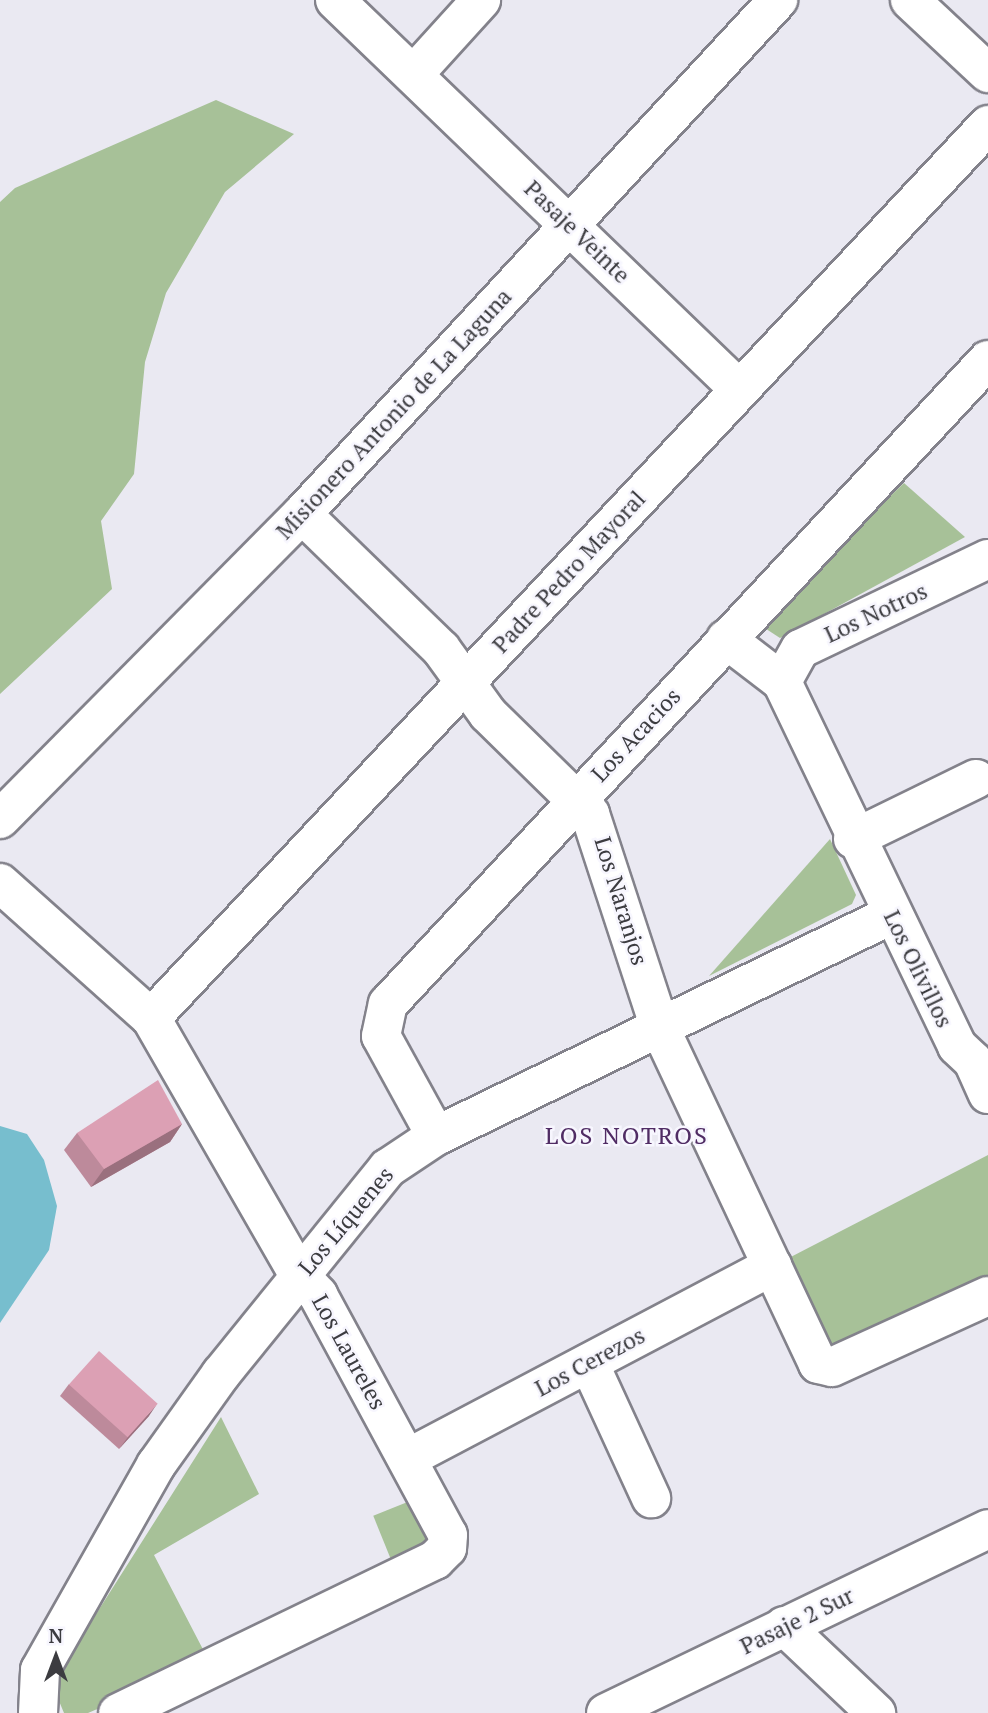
<!DOCTYPE html>
<meta charset="utf-8">
<style>
body{margin:0}
#map{position:relative;width:988px;height:1713px;overflow:hidden;background:#eae9f2;font-family:"PT Serif",serif}
div>[style]{position:absolute}
.green>*{inset:0;background:#a7c198;transform-origin:0 0}
.water>*{inset:0;background:#77bece}
.roads{filter:drop-shadow(2px 0 #83828b) drop-shadow(-2px 0 #83828b) drop-shadow(0 2px #83828b) drop-shadow(0 -2px #83828b)}
.minor>*{height:38px;margin:-19px;padding:0 19px;transform-origin:19px;border-radius:19px;background:#fff}
.wall>*{inset:0;background:#bd8a9b}
.shaded-wall>*{inset:0;background:#9a707e}
.building>*{inset:0;background:#dca0b4;transform-origin:0 0}
span{translate:-50% -50%;white-space:nowrap;text-align:center;line-height:1.15;-webkit-text-stroke:5px #f7f6fe;paint-order:stroke}
.street-label{font-size:23px;color:#3c3c40}
.neighbourhood-label{font-size:24px;color:#502c64;letter-spacing:2px}
.north{position:absolute;left:21px;top:1622px;width:70px;height:70px;-webkit-text-stroke:5px #f7f6fe;paint-order:stroke;rotate:0deg;font-size:19px;font-weight:700;line-height:28px;text-align:center;color:#3c3c40}
.north::after{content:'';display:block;margin:auto;width:24px;height:32px;background:#3c3c40;clip-path:polygon(50% 0,100% 100%,50% 72%,0 100%)}
</style>
<div id="map">
<div class="green">
<i style="clip-path:polygon(216px 100px,294px 134px,225px 192px,166px 293px,145px 362px,134px 474px,101px 521px,112px 589px,0 694px,0 202px,15px 188px)"></i>
<i style="clip-path:polygon(904px 483px,965px 537px,780px 638px,757px 623px)"></i>
<i style="clip-path:polygon(830px 839px,856px 895px,852px 904px,709px 976px)"></i>
<i style="clip-path:polygon(988px 1155px,988px 1282px,829px 1360px,783px 1261px)"></i>
<i style="clip-path:polygon(221px 1417px,259px 1494px,154px 1555px,209px 1661px,88px 1713px,64px 1713px,54px 1689px,60px 1671px)"></i>
<i style="left:415px;top:1499px;width:52px;height:45px;rotate:68deg"></i>
</div>
<div class="water">
<i style="clip-path:polygon(0 1126px,27px 1134px,44px 1160px,57px 1206px,49px 1250px,0 1323px)"></i>
</div>
<div class="roads">
<div class="minor">
<i style="left:335px;top:0;width:562px;rotate:43.92deg"></i>
<i style="left:910px;top:0;width:107px;rotate:43.1deg"></i>
<i style="left:414px;top:74px;width:100px;rotate:-47.8deg"></i>
<i style="left:302px;top:514px;width:194px;rotate:44.2deg"></i>
<i style="left:441px;top:649px;width:80px;rotate:54.1deg"></i>
<i style="left:488px;top:714px;width:143px;rotate:44.4deg"></i>
<i style="left:590px;top:814px;width:225px;rotate:71.9deg"></i>
<i style="left:660px;top:1028px;width:371px;rotate:64.8deg"></i>
<i style="left:818px;top:1364px;width:14px;rotate:12deg"></i>
<i style="left:832px;top:1367px;width:171px;rotate:-24.5deg"></i>
<i style="left:988px;top:559px;width:208px;rotate:154.4deg"></i>
<i style="left:800px;top:649px;width:38px;rotate:119deg"></i>
<i style="left:782px;top:682px;width:404px;rotate:64.3deg"></i>
<i style="left:957px;top:1046px;width:22px;rotate:43deg"></i>
<i style="left:973px;top:1061px;width:36px;rotate:66deg"></i>
<i style="left:726px;top:639px;width:71px;rotate:37.5deg"></i>
<i style="left:0;top:819px;width:429px;rotate:-45.3deg"></i>
<i style="left:302px;top:514px;width:701px;rotate:-47.2deg"></i>
<i style="left:853px;top:839px;width:137px;rotate:-26deg"></i>
<i style="left:0;top:883px;width:203px;rotate:41.8deg"></i>
<i style="left:151px;top:1018px;width:297px;rotate:60.1deg"></i>
<i style="left:299px;top:1275px;width:28px;rotate:46deg"></i>
<i style="left:318px;top:1295px;width:273px;rotate:61.6deg"></i>
<i style="left:448px;top:1535px;width:13px;rotate:94deg"></i>
<i style="left:447px;top:1548px;width:17px;rotate:135deg"></i>
<i style="left:435px;top:1560px;width:352px;rotate:154.2deg"></i>
<i style="left:151px;top:1018px;width:1224px;rotate:-46.85deg"></i>
<i style="left:436px;top:1136px;width:114px;rotate:-118.8deg"></i>
<i style="left:381px;top:1036px;width:33px;rotate:-78deg"></i>
<i style="left:388px;top:1004px;width:880px;rotate:-47.03deg"></i>
<i style="left:589px;top:1363px;width:149px;rotate:65.3deg"></i>
<i style="left:408px;top:1458px;width:412px;rotate:-27.8deg"></i>
<i style="left:784px;top:1626px;width:127px;rotate:43.4deg"></i>
<i style="left:38px;top:1713px;width:43px;rotate:-87.3deg"></i>
<i style="left:40px;top:1670px;width:236px;rotate:-60.5deg"></i>
<i style="left:156px;top:1465px;width:112px;rotate:-54.5deg"></i>
<i style="left:221px;top:1374px;width:265px;rotate:-51deg"></i>
<i style="left:388px;top:1168px;width:58px;rotate:-33.7deg"></i>
<i style="left:436px;top:1136px;width:506px;rotate:-25.91deg"></i>
<i style="left:606px;top:1713px;width:424px;rotate:-25.7deg"></i>
</div>
</div>
<div class="wall">
<i style="clip-path:polygon(182px 1124px,170px 1142px,91px 1187px,64px 1150px,77px 1133px)"></i>
<i style="clip-path:polygon(69px 1384px,149px 1416px,119px 1449px,60px 1396px)"></i>
</div>
<div class="shaded-wall">
<i style="clip-path:polygon(182px 1124px,170px 1142px,91px 1187px,104px 1169px)"></i>
<i style="clip-path:polygon(157px 1404px,149px 1416px,119px 1449px,128px 1437px)"></i>
</div>
<div class="building">
<i style="clip-path:polygon(158px 1080px,182px 1124px,104px 1169px,77px 1133px)"></i>
<i style="left:99px;top:1351px;width:79px;height:45px;rotate:42deg"></i>
</div>
<div class="street-label">
<span style="left:577px;top:232px;rotate:44deg">Pasaje Veinte</span>
<span style="left:394px;top:414px;rotate:-47deg">Misionero Antonio de La Laguna</span>
<span style="left:569px;top:572px;rotate:-47deg">Padre Pedro Mayoral</span>
<span style="left:876px;top:613px;rotate:-25deg">Los Notros</span>
<span style="left:636px;top:735px;rotate:-47deg">Los Acacios</span>
<span style="left:621px;top:901px;rotate:73deg">Los Naranjos</span>
<span style="left:918px;top:969px;rotate:64deg">Los Olivillos</span>
<span style="left:346px;top:1221px;rotate:-50deg">Los Líquenes</span>
<span style="left:349px;top:1352px;rotate:61deg">Los Laureles</span>
<span style="left:590px;top:1362px;rotate:-28deg">Los Cerezos</span>
<span style="left:797px;top:1621px;rotate:-26deg">Pasaje 2 Sur</span>
</div>
<div class="neighbourhood-label">
<span style="left:627px;top:1136px">LOS NOTROS</span>
</div>
<div class="north">N</div>
</div>
